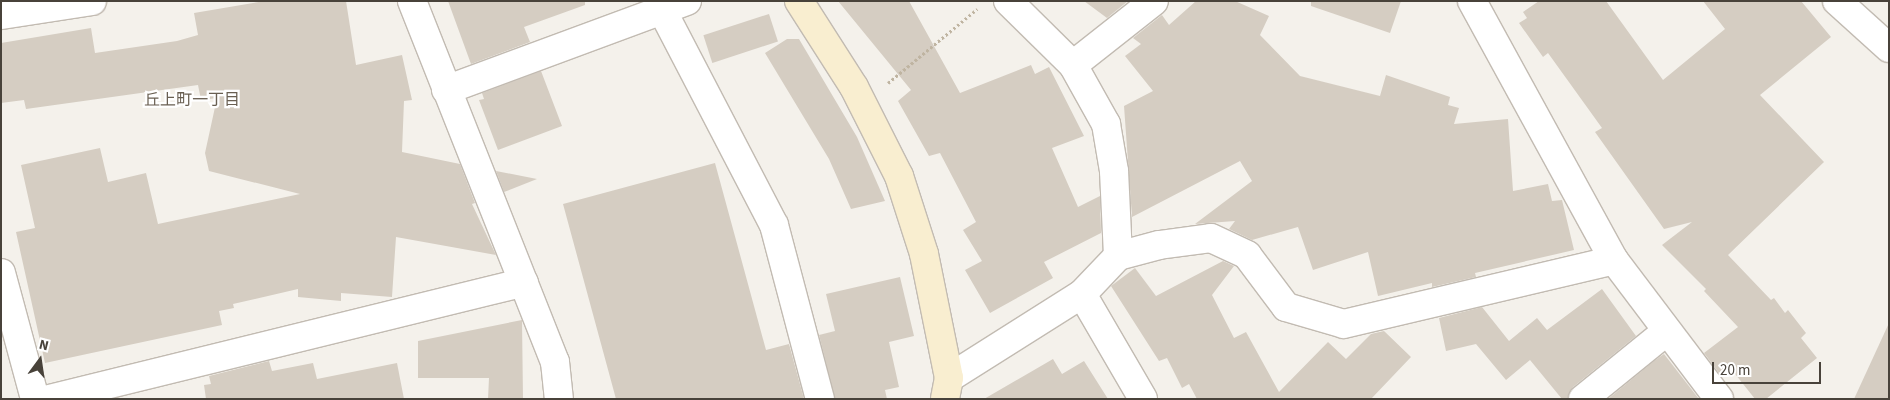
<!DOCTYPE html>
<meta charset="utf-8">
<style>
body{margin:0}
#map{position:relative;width:1890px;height:400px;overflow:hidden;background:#f4f1eb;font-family:"Source Sans 3","Noto Sans JP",sans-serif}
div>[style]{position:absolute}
.building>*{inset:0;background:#d5cdc2;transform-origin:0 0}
.path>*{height:3px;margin-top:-1.5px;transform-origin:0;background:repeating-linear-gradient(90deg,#bfb4a1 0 2.5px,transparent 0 5px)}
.roads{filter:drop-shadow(1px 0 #c2bbb2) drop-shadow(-1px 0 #c2bbb2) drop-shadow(0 1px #c2bbb2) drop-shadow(0 -1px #c2bbb2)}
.street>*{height:28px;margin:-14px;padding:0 14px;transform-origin:14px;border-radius:14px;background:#fff}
.secondary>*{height:28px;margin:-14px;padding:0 14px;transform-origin:14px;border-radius:14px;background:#f9eed0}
span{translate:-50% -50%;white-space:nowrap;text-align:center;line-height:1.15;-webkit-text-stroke:4.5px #fff;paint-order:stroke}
.neighbourhood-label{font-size:16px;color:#695f52}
.frame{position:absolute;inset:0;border:2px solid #48423a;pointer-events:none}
.north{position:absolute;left:15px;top:335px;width:50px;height:50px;-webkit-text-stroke:4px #fff;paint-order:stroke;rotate:14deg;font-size:14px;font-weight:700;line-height:20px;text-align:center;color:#48423a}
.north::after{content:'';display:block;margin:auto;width:18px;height:22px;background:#48423a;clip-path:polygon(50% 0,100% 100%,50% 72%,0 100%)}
.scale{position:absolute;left:1712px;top:362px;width:109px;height:22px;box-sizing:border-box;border:2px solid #48423a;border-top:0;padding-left:6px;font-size:15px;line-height:18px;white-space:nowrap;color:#48423a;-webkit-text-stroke:4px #fff;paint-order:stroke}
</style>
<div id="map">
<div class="building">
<i style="clip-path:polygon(265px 1px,346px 1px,356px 65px,402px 55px,412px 100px,404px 101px,402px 152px,460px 164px,475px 203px,472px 204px,496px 255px,396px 237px,392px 297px,341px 293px,341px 301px,298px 297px,298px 289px,233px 304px,234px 308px,219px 311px,222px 325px,45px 363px,16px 232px,35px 228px,21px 165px,100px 148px,108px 182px,146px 173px,158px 224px,300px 194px,209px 171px,205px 153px,217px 98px,201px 100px,198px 85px,26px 109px,24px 100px,1px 103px,1px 43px,91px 28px,95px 53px,177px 41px,198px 35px,194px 13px)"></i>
<i style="clip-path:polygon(448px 1px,585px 1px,585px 5px,524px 27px,530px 42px,471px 64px)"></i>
<i style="clip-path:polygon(838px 1px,909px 1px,960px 93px,1031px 65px,1035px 74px,1049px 67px,1084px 136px,1052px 148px,1078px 207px,1100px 196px,1101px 233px,1044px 262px,1053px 278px,990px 313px,965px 270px,982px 261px,963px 230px,976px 222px,940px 153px,929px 156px,898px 101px,911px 90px)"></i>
<i style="clip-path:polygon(1084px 1px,1128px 1px,1107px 18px)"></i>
<i style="clip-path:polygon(1196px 1px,1235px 1px,1269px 16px,1260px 35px,1300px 76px,1380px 96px,1386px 75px,1450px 97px,1448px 105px,1459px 108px,1454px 124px,1508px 119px,1513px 191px,1548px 184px,1552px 201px,1562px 200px,1574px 250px,1475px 273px,1476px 277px,1432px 287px,1432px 283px,1378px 296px,1368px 252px,1313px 270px,1298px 227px,1252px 240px,1229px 229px,1235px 221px,1195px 224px,1252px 181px,1240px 161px,1132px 217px,1124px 106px,1153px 91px,1125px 56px,1141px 44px,1133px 38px,1162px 15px,1169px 25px)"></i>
<i style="clip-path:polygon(1311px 1px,1401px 1px,1390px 33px,1311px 6px)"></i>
<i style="clip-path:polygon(1539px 1px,1606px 1px,1663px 80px,1725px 29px,1703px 1px,1801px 1px,1831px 37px,1760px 95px,1824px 162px,1728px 255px,1771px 300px,1774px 298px,1785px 313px,1788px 310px,1806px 333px,1801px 338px,1817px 358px,1766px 399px,1755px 399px,1732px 370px,1722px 377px,1704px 353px,1738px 327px,1704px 291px,1706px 289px,1662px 245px,1692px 222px,1664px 229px,1595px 132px,1602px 128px,1548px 53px,1543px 57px,1519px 23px,1527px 18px,1523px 12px)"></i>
<i style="left:769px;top:14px;width:29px;height:69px;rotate:72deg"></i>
<i style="clip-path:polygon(787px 39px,799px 39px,857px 137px,885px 201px,851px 209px,829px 159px,765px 53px)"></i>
<i style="clip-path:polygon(541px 71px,562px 126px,498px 150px,479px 100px,484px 99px,482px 93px)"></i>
<i style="clip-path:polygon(715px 163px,766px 350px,789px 344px,804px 399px,616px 399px,563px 204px)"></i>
<i style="clip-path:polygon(496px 171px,537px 179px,504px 192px)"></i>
<i style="clip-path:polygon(1223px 261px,1234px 266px,1212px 295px,1234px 338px,1246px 332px,1279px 392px,1328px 342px,1346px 359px,1371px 334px,1384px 331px,1411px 357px,1371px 399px,1197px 399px,1189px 384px,1182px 388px,1167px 358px,1159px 361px,1111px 286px,1135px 268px,1156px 296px)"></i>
<i style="clip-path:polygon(900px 277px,914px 336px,889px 342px,899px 387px,885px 390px,887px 399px,835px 399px,819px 335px,835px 331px,826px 294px)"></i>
<i style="clip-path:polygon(1602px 289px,1636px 336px,1573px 387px,1568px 399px,1562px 399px,1530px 360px,1506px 380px,1476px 344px,1446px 351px,1439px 318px,1482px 307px,1509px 341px,1537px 318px,1547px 330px)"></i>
<i style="clip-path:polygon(522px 320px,523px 399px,488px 399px,489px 378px,418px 378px,418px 341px)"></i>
<i style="clip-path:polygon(1889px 323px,1889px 399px,1854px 399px)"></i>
<i style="clip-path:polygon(1664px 354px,1699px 399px,1608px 399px,1654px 361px)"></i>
<i style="clip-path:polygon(1053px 359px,1062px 374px,1084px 361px,1108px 399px,984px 399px)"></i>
<i style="clip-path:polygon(269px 361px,272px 371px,313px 363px,317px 379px,397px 363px,404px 399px,206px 399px,204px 385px,211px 384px,209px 376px)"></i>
</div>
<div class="path">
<i style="left:888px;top:83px;width:116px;rotate:-39.7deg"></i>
</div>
<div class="roads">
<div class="street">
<i style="left:412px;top:1px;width:388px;rotate:68.4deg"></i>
<i style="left:555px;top:362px;width:37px;rotate:84deg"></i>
<i style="left:1008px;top:1px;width:91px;rotate:44.6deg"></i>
<i style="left:1073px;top:65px;width:68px;rotate:60.8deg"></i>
<i style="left:1106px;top:124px;width:48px;rotate:80.3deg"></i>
<i style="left:1114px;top:171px;width:85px;rotate:87.3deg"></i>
<i style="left:1472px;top:1px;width:295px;rotate:61.3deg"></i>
<i style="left:1614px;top:260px;width:174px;rotate:52.9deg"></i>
<i style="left:1837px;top:1px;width:70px;rotate:42.1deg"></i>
<i style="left:662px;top:10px;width:242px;rotate:62.5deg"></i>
<i style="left:774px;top:225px;width:180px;rotate:75.2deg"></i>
<i style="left:1px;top:15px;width:92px;rotate:-8.7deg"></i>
<i style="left:1073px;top:65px;width:103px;rotate:-38.3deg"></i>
<i style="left:446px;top:90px;width:257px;rotate:-20.3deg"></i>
<i style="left:1px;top:273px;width:131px;rotate:74.9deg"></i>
<i style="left:1082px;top:294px;width:121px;rotate:59.8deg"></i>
<i style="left:949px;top:378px;width:157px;rotate:-32.3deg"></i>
<i style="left:1082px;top:294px;width:52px;rotate:-46.5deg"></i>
<i style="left:1118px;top:256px;width:42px;rotate:-15deg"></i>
<i style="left:1159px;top:245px;width:52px;rotate:-7.7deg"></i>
<i style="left:1211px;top:238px;width:40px;rotate:25deg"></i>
<i style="left:1247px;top:255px;width:65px;rotate:53.1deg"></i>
<i style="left:1286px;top:307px;width:60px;rotate:16.3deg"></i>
<i style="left:1344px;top:324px;width:277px;rotate:-13.3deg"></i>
<i style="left:49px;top:399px;width:489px;rotate:-13.8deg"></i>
<i style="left:1583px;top:399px;width:108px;rotate:-39deg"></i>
</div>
<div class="secondary">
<i style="left:799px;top:1px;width:102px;rotate:57.4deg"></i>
<i style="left:854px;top:87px;width:100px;rotate:63.2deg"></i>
<i style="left:899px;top:176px;width:82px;rotate:72.2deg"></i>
<i style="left:924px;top:254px;width:126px;rotate:78.6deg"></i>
<i style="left:949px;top:378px;width:21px;rotate:101deg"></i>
</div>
</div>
<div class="neighbourhood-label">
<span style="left:192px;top:100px">丘上町一丁目</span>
</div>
<div class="frame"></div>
<div class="north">N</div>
<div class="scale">20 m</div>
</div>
